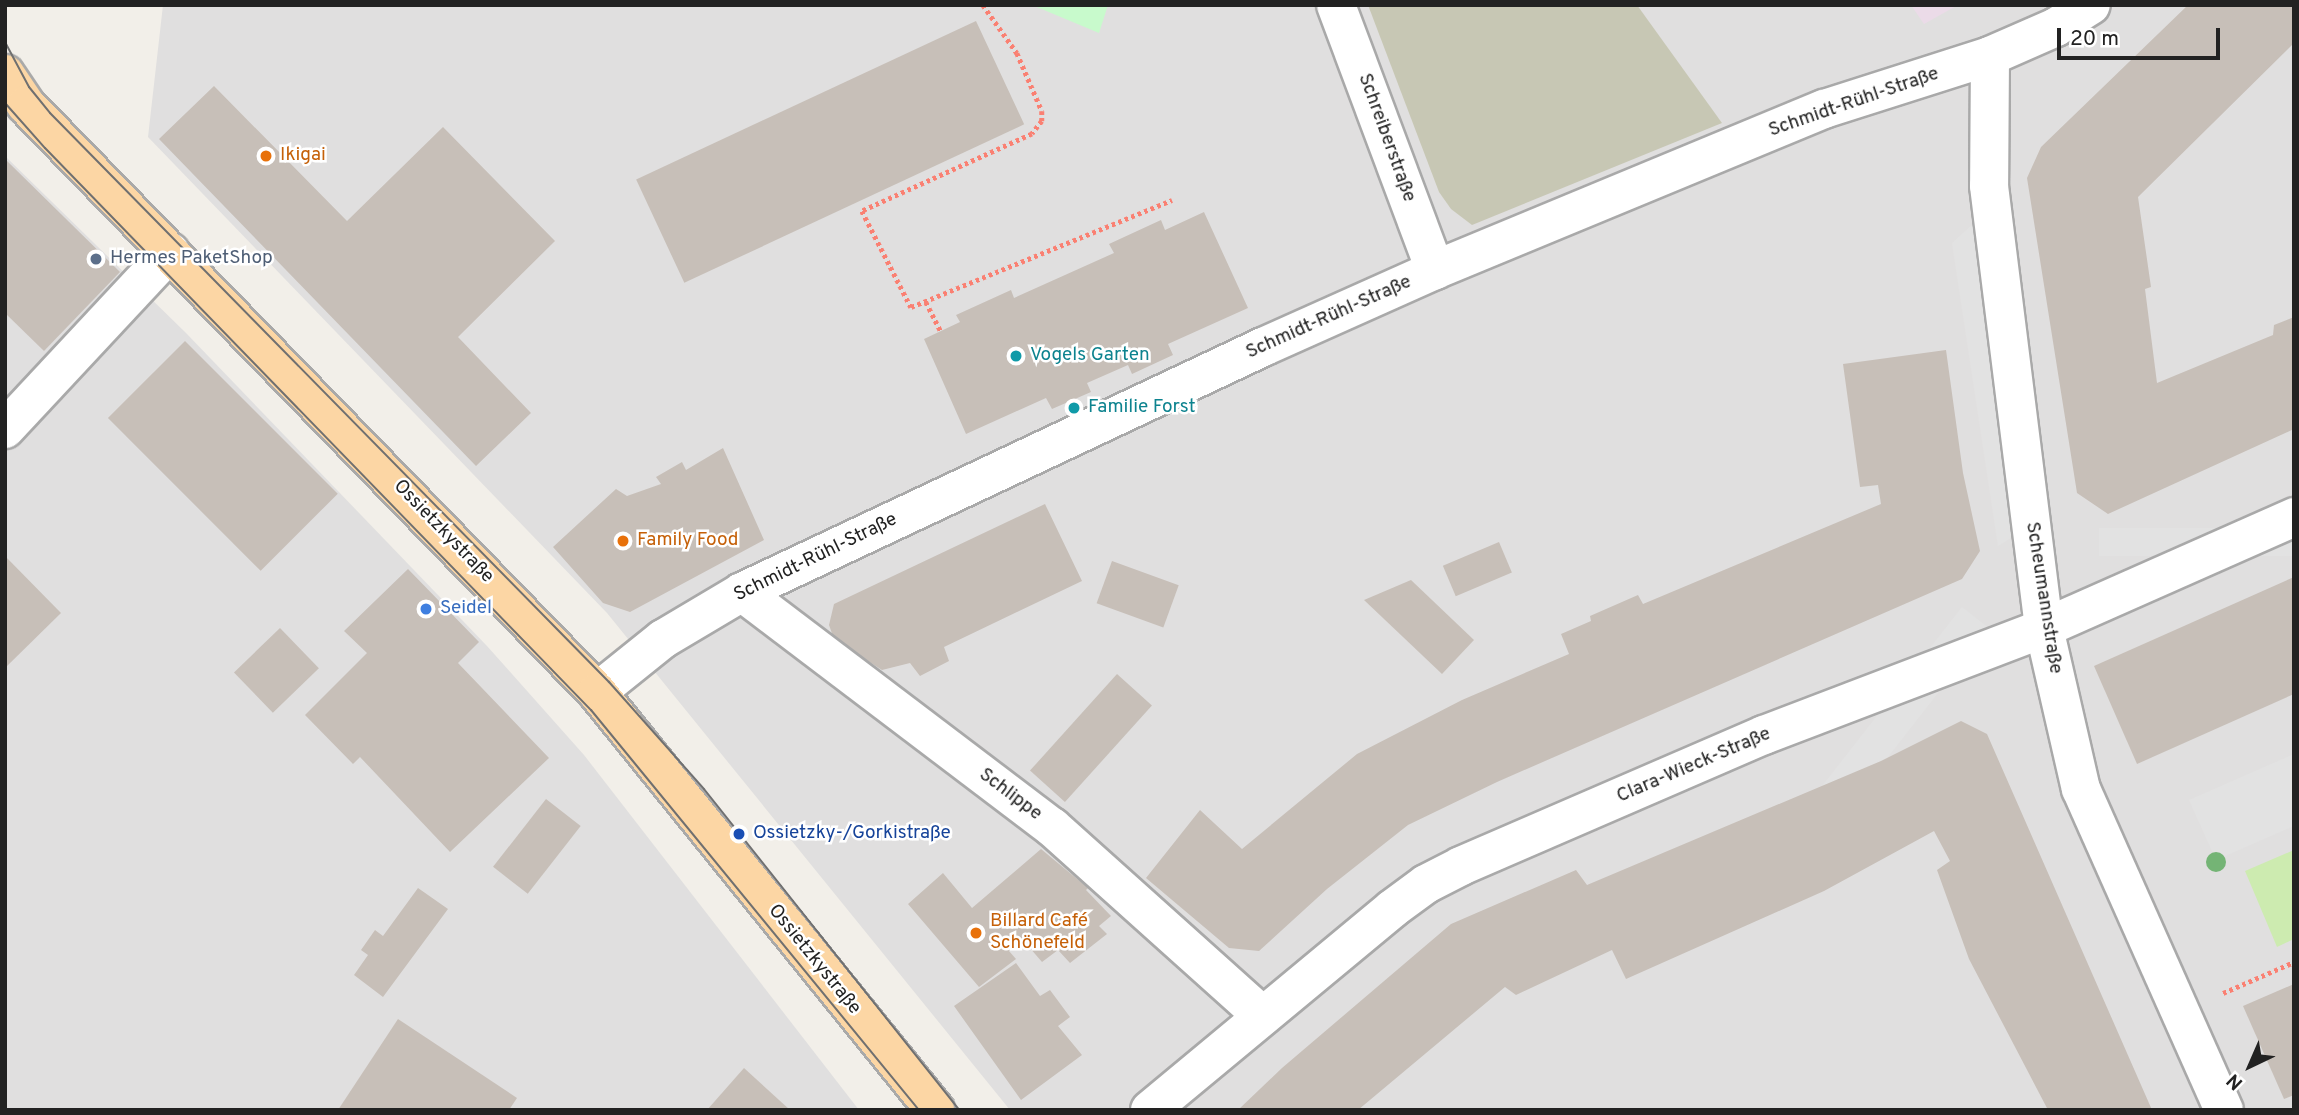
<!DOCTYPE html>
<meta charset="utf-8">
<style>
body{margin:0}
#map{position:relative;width:2299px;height:1115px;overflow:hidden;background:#f2efe9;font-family:Overpass,sans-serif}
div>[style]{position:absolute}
.residential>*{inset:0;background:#e0dfdf}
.industrial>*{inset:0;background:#ebdbe8}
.construction>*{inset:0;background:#c7c7b4}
.grass>*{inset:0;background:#cdebb0}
.park>*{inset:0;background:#c8facc}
.parking>*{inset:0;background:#e2e2e2;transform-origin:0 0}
.building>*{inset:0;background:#c7bfb8;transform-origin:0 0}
.path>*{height:4.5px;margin-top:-2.25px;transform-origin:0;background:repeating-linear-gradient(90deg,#fa8072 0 3.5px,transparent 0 7px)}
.roads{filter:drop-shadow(2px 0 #a9a9a9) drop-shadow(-2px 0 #a9a9a9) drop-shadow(0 2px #a9a9a9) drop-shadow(0 -2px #a9a9a9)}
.minor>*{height:38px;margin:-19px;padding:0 19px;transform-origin:19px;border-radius:19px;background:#fff}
.major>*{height:38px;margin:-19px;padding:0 19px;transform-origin:19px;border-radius:19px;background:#fcd6a4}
.tram>*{height:2px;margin:-1px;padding:0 1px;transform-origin:1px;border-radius:1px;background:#707070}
.trees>*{width:20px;height:20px;margin:-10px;border-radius:50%;background:#74b475}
.dots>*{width:19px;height:19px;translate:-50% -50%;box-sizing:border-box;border:4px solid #fff;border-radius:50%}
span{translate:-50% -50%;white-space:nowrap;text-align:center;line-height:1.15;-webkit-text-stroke:5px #fff;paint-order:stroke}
.street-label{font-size:19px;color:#222}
.food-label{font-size:19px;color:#c56008}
.left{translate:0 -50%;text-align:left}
.service-label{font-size:19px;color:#4e5e75}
.culture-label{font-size:19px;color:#0d838f}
.shop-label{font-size:19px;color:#366cbe}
.transit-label{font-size:19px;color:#164399}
.frame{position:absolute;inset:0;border:7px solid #222;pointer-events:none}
.north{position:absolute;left:2215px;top:1031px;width:70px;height:70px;-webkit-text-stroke:5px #fff;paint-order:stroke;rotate:224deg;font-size:19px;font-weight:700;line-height:28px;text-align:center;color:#222}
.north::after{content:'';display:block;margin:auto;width:24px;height:32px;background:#222;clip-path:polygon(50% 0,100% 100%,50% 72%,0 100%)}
.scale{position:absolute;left:2057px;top:28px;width:163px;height:32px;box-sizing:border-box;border:4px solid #222;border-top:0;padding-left:9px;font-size:21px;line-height:24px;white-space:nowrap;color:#222;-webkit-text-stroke:5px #fff;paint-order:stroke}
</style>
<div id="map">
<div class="residential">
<i style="clip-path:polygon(163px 5px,2294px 5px,2294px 1110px,1010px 1110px,607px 613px,148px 137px)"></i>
<i style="clip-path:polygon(5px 156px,186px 333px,487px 646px,584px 755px,859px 1110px,5px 1110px)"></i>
</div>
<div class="industrial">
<i style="clip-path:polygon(1911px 5px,1958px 5px,1924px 24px)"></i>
</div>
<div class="construction">
<i style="clip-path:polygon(1368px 5px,1637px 5px,1722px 123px,1472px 225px,1451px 209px,1439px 192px)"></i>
</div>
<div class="grass">
<i style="clip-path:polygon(2294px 850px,2294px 939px,2277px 947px,2245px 871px)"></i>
</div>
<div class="park">
<i style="clip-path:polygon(1032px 5px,1108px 5px,1099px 33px)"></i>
</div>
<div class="parking">
<i style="clip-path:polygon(1973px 224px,2024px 530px,1998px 546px,1952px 243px)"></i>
<i style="left:2294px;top:528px;width:28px;height:195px;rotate:90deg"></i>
<i style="left:1962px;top:607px;width:34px;height:349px;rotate:38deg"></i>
<i style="clip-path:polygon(2294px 754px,2294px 826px,2216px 860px,2189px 800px)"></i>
</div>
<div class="building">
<i style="clip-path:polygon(2188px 5px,2294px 5px,2294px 43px,2138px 197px,2151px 287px,2145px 289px,2157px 383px,2273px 335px,2274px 325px,2294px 317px,2294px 429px,2108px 514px,2077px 493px,2027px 178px,2041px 147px)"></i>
<i style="left:976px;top:21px;width:114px;height:375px;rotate:65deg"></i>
<i style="clip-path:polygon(214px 86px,347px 221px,443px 127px,555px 241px,458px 337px,531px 413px,476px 466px,159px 139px)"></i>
<i style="clip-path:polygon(5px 159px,120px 272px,44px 351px,5px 313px)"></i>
<i style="clip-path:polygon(1204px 212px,1248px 308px,1168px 344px,1173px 355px,1132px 374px,1128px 365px,1087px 383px,1091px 392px,1052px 409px,1046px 398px,966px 434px,924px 339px,960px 322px,956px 315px,1011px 290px,1014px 298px,1114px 253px,1109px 244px,1161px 220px,1165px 230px)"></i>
<i style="left:185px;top:341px;width:216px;height:109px;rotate:45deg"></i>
<i style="clip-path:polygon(1946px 350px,1963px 473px,1980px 551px,1962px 579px,1497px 782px,1408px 825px,1327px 889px,1259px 951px,1229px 948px,1146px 878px,1200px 810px,1242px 849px,1357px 754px,1462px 700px,1569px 654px,1561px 634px,1591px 621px,1590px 616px,1638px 595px,1643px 604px,1881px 504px,1878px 485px,1860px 487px,1843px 364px)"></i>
<i style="clip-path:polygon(723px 448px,764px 540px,630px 612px,603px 603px,553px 547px,616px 489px,627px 496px,661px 484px,656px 477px,682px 462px,686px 470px)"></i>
<i style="clip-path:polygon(1045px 504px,1082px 581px,944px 647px,949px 661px,920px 676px,910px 663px,882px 670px,834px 639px,829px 625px,834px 604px)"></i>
<i style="left:1499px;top:542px;width:33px;height:61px;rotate:67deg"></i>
<i style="clip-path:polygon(5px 556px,61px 613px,5px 668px)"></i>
<i style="left:1112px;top:561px;width:71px;height:45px;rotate:20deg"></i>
<i style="clip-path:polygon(408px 569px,479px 642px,458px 663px,549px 758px,450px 852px,360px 757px,353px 764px,305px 715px,367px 653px,344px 631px)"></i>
<i style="clip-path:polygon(2294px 577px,2294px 694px,2137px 764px,2094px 666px)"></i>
<i style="clip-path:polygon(1411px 580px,1474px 640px,1442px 674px,1364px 600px)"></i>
<i style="left:280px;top:628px;width:56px;height:64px;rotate:46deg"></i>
<i style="left:1117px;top:674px;width:47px;height:130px;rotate:42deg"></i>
<i style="clip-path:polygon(1961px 721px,1987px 734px,2152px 1110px,2048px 1110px,1969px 959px,1937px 870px,1950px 861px,1934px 831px,1824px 891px,1626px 979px,1612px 950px,1516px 995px,1505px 987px,1358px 1110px,1238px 1110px,1282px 1068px,1451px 924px,1576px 870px,1587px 885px,1881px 761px)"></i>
<i style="left:546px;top:799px;width:44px;height:86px;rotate:38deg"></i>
<i style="clip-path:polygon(1041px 849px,1088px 888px,1086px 890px,1111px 916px,1099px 926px,1107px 934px,1070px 963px,1058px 950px,1042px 962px,1023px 940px,1009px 951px,1016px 959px,979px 987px,908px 904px,943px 873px,972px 908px)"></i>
<i style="clip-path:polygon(418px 888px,448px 909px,383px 997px,354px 975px,368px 955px,361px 950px,375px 930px,383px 936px)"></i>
<i style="clip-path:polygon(1016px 963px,1040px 996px,1050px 990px,1070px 1017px,1058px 1026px,1082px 1055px,1021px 1100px,954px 1006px)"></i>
<i style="clip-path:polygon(2294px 984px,2294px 1095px,2284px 1099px,2243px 1006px)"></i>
<i style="clip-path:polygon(398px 1019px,517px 1098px,509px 1110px,338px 1110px)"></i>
<i style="clip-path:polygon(744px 1068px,790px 1110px,707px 1110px)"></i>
</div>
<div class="path">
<i style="left:983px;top:5px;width:59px;rotate:54.7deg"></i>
<i style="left:1017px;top:53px;width:63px;rotate:66.7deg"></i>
<i style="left:1042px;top:111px;width:10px;rotate:90deg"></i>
<i style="left:1042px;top:121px;width:16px;rotate:128deg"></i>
<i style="left:1032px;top:134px;width:187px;rotate:155.6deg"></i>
<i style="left:862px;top:211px;width:108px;rotate:63deg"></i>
<i style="left:911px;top:307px;width:282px;rotate:-22.3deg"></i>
<i style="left:926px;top:302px;width:33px;rotate:63deg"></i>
<i style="left:2223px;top:993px;width:77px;rotate:-23.6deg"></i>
</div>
<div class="roads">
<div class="minor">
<i style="left:1336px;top:5px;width:283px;rotate:69.5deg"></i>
<i style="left:1990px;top:56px;width:130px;rotate:90.4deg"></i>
<i style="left:1989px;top:186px;width:445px;rotate:82.9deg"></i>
<i style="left:2044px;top:628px;width:165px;rotate:77.1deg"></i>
<i style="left:2081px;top:789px;width:351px;rotate:66deg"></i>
<i style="left:5px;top:429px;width:242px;rotate:-47deg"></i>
<i style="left:742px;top:592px;width:389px;rotate:37.2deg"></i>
<i style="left:1052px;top:827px;width:283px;rotate:41.9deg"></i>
<i style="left:597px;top:692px;width:85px;rotate:-38.8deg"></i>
<i style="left:663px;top:639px;width:92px;rotate:-30.7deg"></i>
<i style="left:742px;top:592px;width:576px;rotate:-25.19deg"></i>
<i style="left:1263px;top:347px;width:188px;rotate:-24.1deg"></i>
<i style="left:1435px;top:270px;width:421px;rotate:-22.5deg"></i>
<i style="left:1824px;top:109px;width:174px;rotate:-17.7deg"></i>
<i style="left:1990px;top:56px;width:72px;rotate:-23.7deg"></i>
<i style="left:2056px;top:27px;width:41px;rotate:-32.2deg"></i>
<i style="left:1150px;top:1110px;width:315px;rotate:-39.7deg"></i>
<i style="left:1392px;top:909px;width:42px;rotate:-36.3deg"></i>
<i style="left:1426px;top:884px;width:39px;rotate:-27deg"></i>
<i style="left:1461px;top:866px;width:330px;rotate:-23.4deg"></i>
<i style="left:1764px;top:735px;width:300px;rotate:-20.9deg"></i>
<i style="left:2044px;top:628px;width:274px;rotate:-23.9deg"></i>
</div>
<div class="major">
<i style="left:5px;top:74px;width:37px;rotate:56deg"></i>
<i style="left:26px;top:105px;width:819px;rotate:45.79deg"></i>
<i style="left:597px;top:692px;width:538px;rotate:51.04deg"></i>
</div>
</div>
<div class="tram">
<i style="left:5px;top:42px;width:51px;rotate:61.9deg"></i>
<i style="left:29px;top:87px;width:33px;rotate:51deg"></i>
<i style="left:50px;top:113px;width:798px;rotate:45.51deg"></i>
<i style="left:609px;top:682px;width:143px;rotate:48.4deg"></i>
<i style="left:704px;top:789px;width:410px;rotate:51.5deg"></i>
<i style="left:5px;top:103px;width:60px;rotate:48.4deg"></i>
<i style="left:45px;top:148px;width:784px;rotate:45.83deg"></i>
<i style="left:591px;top:710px;width:517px;rotate:50.65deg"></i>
</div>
<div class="trees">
<i style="left:2216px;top:862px"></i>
</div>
<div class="dots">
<i style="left:266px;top:156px;background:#e8710a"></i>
<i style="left:96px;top:259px;background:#5c6f8a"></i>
<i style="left:1016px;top:356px;background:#0f9aa8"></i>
<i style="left:1074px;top:408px;background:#0f9aa8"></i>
<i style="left:623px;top:541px;background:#e8710a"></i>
<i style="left:426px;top:609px;background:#3f7fe0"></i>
<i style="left:739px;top:834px;background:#1a4fb4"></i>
<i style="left:976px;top:933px;background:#e8710a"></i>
</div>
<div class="street-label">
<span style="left:1854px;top:103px;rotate:-19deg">Schmidt-Rühl-Straße</span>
<span style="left:1386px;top:138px;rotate:70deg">Schreiberstraße</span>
<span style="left:1329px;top:318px;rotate:-24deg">Schmidt-Rühl-Straße</span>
<span style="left:443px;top:532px;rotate:46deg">Ossietzkystraße</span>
<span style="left:816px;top:558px;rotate:-26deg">Schmidt-Rühl-Straße</span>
<span style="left:2043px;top:598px;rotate:81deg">Scheumannstraße</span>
<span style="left:1694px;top:766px;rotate:-23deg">Clara-Wieck-Straße</span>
<span style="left:1010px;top:795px;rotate:37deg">Schlippe</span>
<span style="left:814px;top:960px;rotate:51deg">Ossietzkystraße</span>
</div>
<div class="food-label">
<span class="left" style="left:280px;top:156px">Ikigai</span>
<span class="left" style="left:637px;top:541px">Family Food</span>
<span class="left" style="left:990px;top:933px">Billard Café<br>Schönefeld</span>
</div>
<div class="service-label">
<span class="left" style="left:110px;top:259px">Hermes PaketShop</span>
</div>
<div class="culture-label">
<span class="left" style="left:1030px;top:356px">Vogels Garten</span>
<span class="left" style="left:1088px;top:408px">Familie Forst</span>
</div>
<div class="shop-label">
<span class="left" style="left:440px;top:609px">Seidel</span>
</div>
<div class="transit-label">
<span class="left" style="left:753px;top:834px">Ossietzky-/Gorkistraße</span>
</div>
<div class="frame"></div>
<div class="north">N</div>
<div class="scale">20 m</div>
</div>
